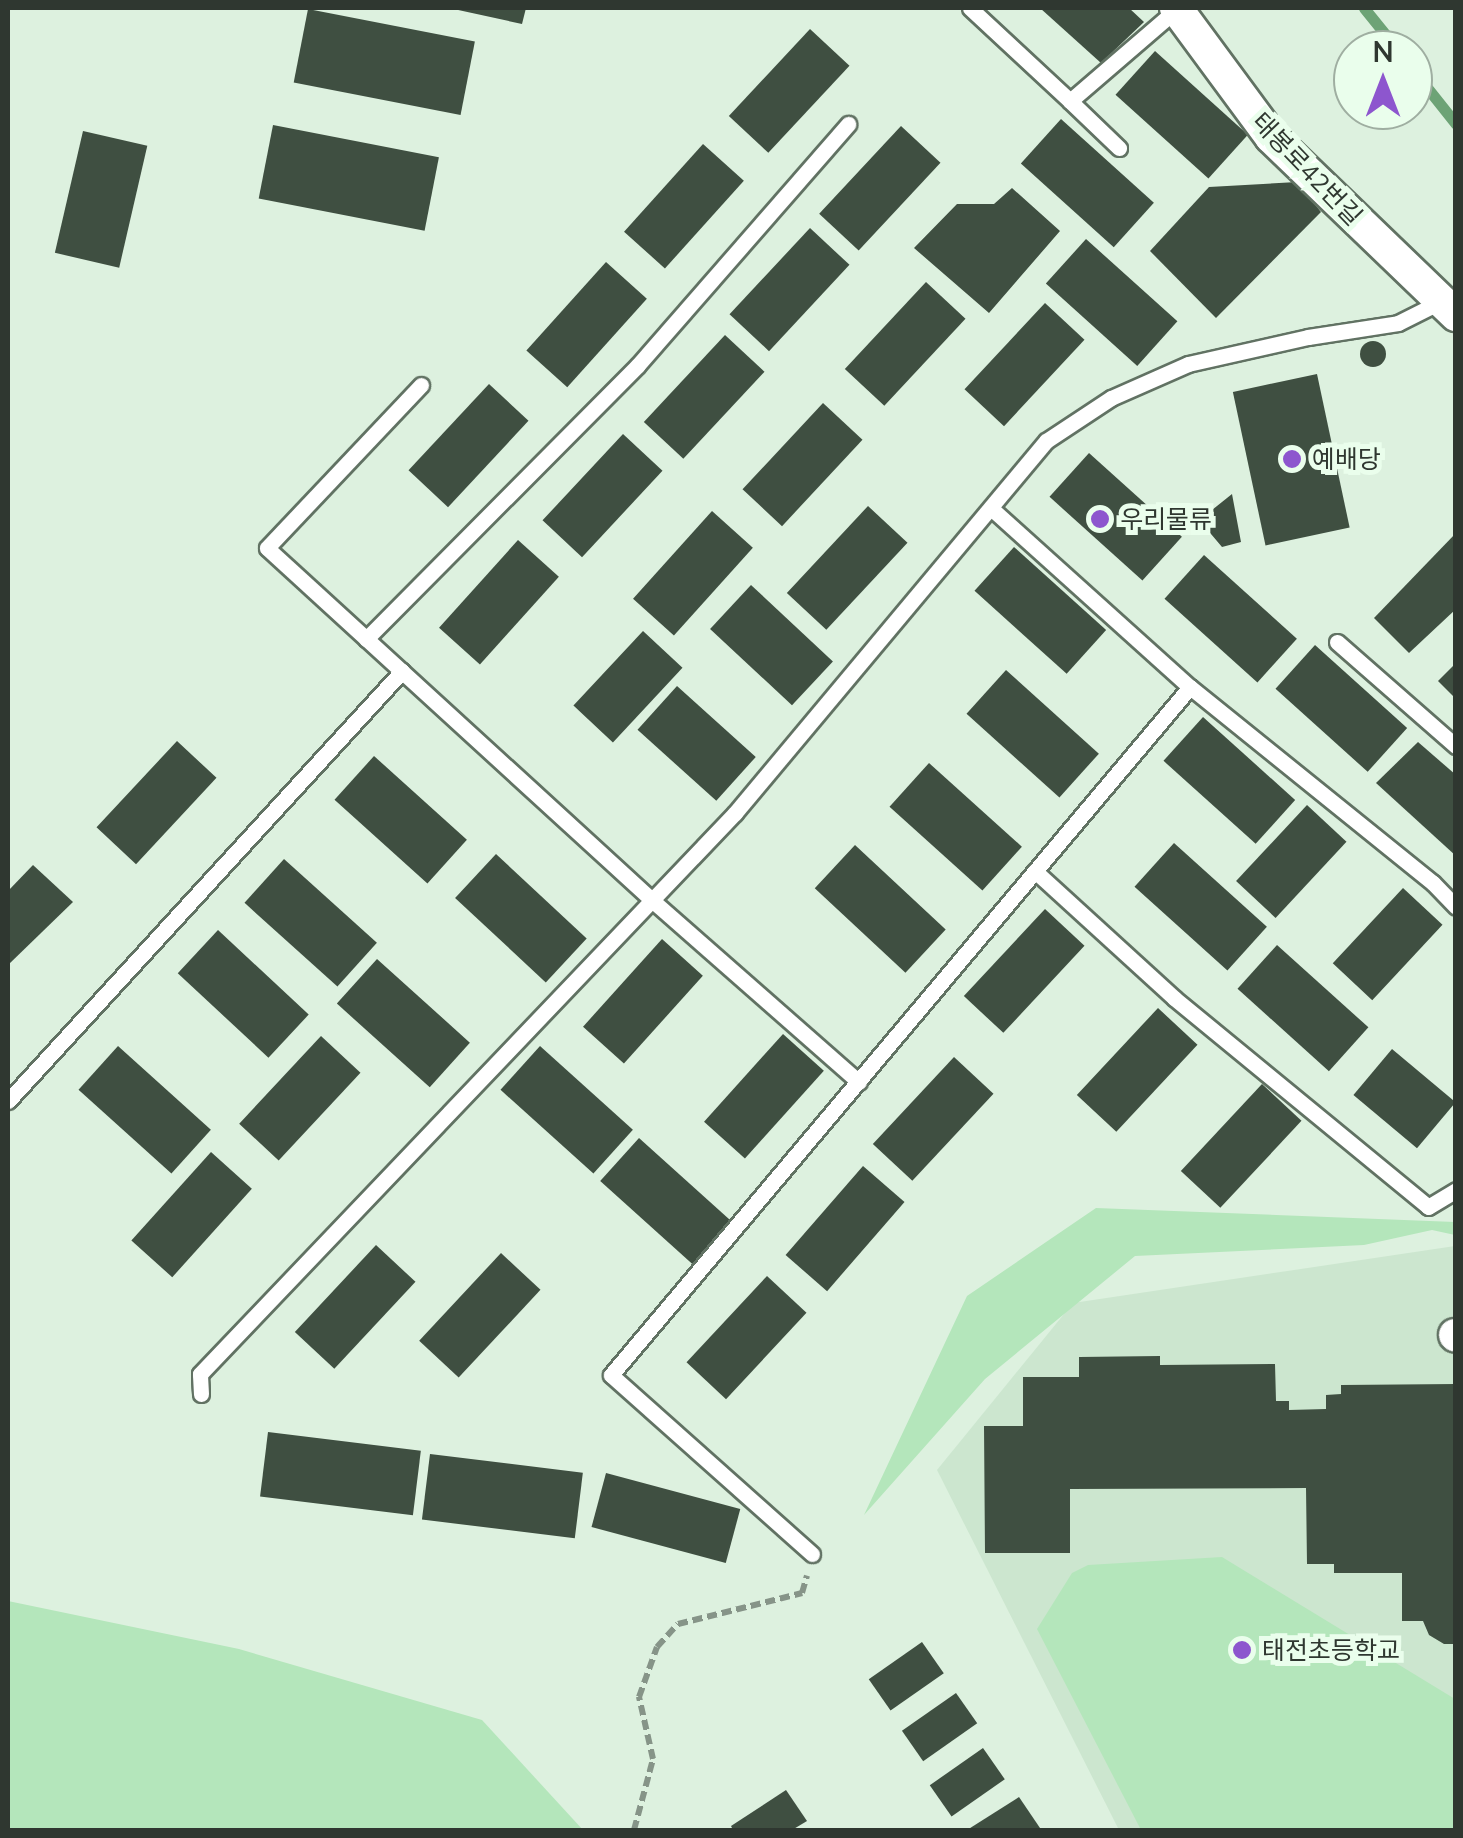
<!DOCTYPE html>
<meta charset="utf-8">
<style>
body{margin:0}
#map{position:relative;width:1463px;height:1838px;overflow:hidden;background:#ddf1df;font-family:Mulish,"Noto Sans KR",sans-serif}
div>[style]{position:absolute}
.built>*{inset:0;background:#cce6cf}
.green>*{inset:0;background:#b4e6bb}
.stream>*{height:11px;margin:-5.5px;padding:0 5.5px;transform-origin:5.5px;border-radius:5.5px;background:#6da376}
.building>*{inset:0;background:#3f4f41;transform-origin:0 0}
.round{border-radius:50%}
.path>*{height:6px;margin-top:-3px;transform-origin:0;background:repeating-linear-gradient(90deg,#869488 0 10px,transparent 0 15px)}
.roads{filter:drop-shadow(2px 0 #617263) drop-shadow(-2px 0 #617263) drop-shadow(0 2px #617263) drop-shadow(0 -2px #617263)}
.service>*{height:15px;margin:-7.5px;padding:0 7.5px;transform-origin:7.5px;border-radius:7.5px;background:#fff}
.minor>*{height:32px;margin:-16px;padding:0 16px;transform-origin:16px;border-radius:16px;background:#fff}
.dots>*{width:28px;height:28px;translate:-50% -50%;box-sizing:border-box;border:5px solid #eafeec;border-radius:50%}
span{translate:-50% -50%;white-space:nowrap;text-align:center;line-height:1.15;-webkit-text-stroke:10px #eafeec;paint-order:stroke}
.street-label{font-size:25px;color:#2f3730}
.poi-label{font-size:25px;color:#2f3730}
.left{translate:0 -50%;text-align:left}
.frame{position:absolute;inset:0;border:10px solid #2f3730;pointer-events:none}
.north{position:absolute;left:1333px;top:30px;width:100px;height:100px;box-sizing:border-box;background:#eafeec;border:2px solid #9faea1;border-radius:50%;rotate:0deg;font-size:28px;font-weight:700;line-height:40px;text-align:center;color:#2f3730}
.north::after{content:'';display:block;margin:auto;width:35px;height:45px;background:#8d56ce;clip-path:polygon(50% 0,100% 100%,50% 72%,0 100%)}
</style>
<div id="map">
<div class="built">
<i style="clip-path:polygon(1455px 1246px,1455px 1830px,1119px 1830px,937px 1470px,1073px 1303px)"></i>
</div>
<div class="green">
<i style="clip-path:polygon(1096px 1208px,1455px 1222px,1455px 1235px,1432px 1230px,1364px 1245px,1135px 1256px,985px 1379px,864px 1515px,967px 1296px)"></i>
<i style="clip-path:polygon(1222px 1557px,1455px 1699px,1455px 1830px,1141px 1830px,1037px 1629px,1072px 1573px,1088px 1565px)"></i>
<i style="clip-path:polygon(8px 1601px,239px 1649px,482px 1720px,583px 1830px,8px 1830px)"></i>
</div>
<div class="stream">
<i style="left:1364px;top:8px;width:54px;rotate:51deg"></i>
<i style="left:1413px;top:70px;width:69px;rotate:51.5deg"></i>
</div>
<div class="building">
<i style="clip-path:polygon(449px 8px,526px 8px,522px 24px)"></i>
<i style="clip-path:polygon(1040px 8px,1129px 8px,1144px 22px,1101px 63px)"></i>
<i style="left:308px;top:9px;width:170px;height:75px;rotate:11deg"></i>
<i style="left:810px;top:29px;width:54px;height:119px;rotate:43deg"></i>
<i style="left:1155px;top:51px;width:125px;height:59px;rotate:42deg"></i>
<i style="left:1061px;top:119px;width:125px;height:60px;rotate:42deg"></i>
<i style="left:273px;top:125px;width:169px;height:75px;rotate:11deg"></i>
<i style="left:901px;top:126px;width:54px;height:120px;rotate:43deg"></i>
<i style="left:83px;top:131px;width:66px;height:125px;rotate:13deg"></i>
<i style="left:703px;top:144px;width:55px;height:118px;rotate:42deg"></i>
<i style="clip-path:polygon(1297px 182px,1321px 212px,1216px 318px,1150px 251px,1209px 187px)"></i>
<i style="clip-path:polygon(1012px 188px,1060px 231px,989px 313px,914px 248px,957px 204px,994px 204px)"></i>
<i style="left:810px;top:228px;width:54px;height:118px;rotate:43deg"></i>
<i style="left:1086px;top:239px;width:123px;height:60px;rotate:42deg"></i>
<i style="left:606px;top:262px;width:55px;height:119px;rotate:42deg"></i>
<i style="left:926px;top:282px;width:54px;height:119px;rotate:43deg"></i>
<i style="left:1045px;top:303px;width:54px;height:118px;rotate:43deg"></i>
<i style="left:725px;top:335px;width:54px;height:119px;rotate:43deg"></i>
<i class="round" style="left:1360px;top:341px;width:26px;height:26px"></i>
<i style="left:1317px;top:374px;width:157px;height:86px;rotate:78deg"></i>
<i style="left:489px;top:384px;width:54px;height:118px;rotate:43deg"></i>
<i style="left:823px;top:403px;width:54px;height:118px;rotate:43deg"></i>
<i style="left:623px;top:434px;width:54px;height:118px;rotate:43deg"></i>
<i style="left:1089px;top:453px;width:125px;height:59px;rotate:42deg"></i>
<i style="clip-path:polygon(1232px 494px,1241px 542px,1222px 547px,1200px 521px,1213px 515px,1212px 510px)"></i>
<i style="left:868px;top:506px;width:54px;height:119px;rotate:43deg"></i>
<i style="left:712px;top:511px;width:55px;height:118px;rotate:42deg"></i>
<i style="clip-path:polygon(1456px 533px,1456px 609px,1409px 653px,1374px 618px)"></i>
<i style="left:518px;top:540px;width:55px;height:118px;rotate:42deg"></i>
<i style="left:1014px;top:547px;width:124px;height:59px;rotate:42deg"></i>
<i style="left:1204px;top:555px;width:125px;height:59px;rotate:42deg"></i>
<i style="left:751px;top:585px;width:112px;height:60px;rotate:43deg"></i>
<i style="left:643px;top:631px;width:54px;height:102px;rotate:43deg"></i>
<i style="left:1315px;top:645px;width:124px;height:59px;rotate:42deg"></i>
<i style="clip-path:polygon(1456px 663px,1456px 699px,1438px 681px)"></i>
<i style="left:1006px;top:670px;width:125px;height:59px;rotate:42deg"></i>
<i style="left:677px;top:686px;width:106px;height:59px;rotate:42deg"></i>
<i style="left:1203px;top:717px;width:124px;height:59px;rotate:42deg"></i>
<i style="left:177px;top:741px;width:54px;height:118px;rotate:43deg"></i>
<i style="clip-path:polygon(1418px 742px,1456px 775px,1456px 856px,1376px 783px)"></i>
<i style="left:374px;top:756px;width:125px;height:59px;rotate:42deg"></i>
<i style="left:929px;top:763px;width:125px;height:59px;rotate:42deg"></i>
<i style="left:1307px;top:805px;width:54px;height:104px;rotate:43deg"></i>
<i style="left:1174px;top:843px;width:125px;height:59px;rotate:42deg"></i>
<i style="left:855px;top:845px;width:124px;height:59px;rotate:43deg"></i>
<i style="left:496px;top:854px;width:124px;height:60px;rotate:43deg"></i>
<i style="left:284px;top:859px;width:125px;height:59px;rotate:42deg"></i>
<i style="clip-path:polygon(33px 865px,73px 902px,8px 965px,8px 891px)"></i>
<i style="left:1403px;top:888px;width:54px;height:103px;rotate:43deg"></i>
<i style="left:1045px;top:909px;width:54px;height:119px;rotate:43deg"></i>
<i style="left:218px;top:930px;width:124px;height:59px;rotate:43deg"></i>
<i style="left:662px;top:939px;width:55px;height:118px;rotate:42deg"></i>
<i style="left:1277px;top:945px;width:123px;height:59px;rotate:42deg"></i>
<i style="left:377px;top:959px;width:125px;height:60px;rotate:42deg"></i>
<i style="left:1158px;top:1008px;width:54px;height:119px;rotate:43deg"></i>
<i style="left:783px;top:1034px;width:55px;height:118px;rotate:42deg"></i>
<i style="left:321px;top:1036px;width:54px;height:120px;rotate:43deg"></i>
<i style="left:118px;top:1046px;width:125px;height:59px;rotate:42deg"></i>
<i style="left:540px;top:1046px;width:125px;height:59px;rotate:42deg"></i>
<i style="left:1392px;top:1049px;width:83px;height:60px;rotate:40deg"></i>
<i style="left:954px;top:1057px;width:54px;height:119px;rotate:43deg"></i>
<i style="left:1262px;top:1084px;width:54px;height:119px;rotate:43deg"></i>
<i style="left:639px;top:1138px;width:124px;height:58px;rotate:42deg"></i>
<i style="left:211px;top:1152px;width:55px;height:119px;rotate:42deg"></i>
<i style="left:863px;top:1166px;width:55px;height:118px;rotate:41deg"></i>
<i style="left:376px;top:1245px;width:54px;height:119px;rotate:43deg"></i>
<i style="left:501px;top:1253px;width:54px;height:120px;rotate:43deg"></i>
<i style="left:767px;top:1276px;width:54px;height:118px;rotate:43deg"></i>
<i style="clip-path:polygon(1160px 1356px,1160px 1365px,1275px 1364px,1276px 1401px,1289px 1401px,1289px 1410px,1326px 1409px,1326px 1395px,1341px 1394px,1341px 1385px,1456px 1384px,1456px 1644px,1444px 1644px,1429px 1635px,1423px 1621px,1402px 1621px,1402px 1573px,1334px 1573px,1334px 1564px,1307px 1564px,1306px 1488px,1070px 1489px,1070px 1553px,985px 1553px,984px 1426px,1023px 1426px,1023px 1377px,1079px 1377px,1079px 1357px)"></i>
<i style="left:268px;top:1432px;width:154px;height:65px;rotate:7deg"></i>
<i style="left:430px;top:1454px;width:154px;height:66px;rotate:7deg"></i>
<i style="left:606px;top:1473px;width:139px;height:56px;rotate:15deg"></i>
<i style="left:922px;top:1642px;width:38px;height:65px;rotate:55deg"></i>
<i style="left:956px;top:1693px;width:37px;height:66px;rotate:55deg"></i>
<i style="left:983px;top:1748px;width:38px;height:65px;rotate:55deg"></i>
<i style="clip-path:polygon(786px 1790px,807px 1821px,792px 1830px,733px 1830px,731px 1826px)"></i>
<i style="clip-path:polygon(1019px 1797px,1040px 1828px,1035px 1830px,967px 1830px)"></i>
</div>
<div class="path">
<i style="left:634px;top:1830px;width:73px;rotate:-75deg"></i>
<i style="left:653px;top:1759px;width:64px;rotate:-102.7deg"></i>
<i style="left:639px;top:1697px;width:53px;rotate:-70.2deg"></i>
<i style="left:657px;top:1647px;width:31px;rotate:-48deg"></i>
<i style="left:678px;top:1624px;width:128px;rotate:-14deg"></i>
<i style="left:802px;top:1593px;width:18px;rotate:-74deg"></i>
</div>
<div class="roads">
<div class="service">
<i style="left:970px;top:8px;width:137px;rotate:42.9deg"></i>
<i style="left:1070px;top:101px;width:141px;rotate:-40.7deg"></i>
<i style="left:1070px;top:101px;width:68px;rotate:43.8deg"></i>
<i style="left:421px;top:385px;width:224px;rotate:133.4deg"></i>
<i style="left:267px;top:548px;width:523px;rotate:42.44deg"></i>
<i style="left:653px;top:901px;width:274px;rotate:41.3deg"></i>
<i style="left:992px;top:509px;width:266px;rotate:42deg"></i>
<i style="left:1190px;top:687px;width:312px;rotate:38.9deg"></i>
<i style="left:1433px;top:883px;width:33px;rotate:46deg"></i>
<i style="left:366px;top:639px;width:386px;rotate:-45.2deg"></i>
<i style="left:638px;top:365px;width:320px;rotate:-48.9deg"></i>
<i style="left:1337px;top:642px;width:158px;rotate:41.2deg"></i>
<i style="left:1035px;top:871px;width:188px;rotate:42.4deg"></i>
<i style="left:1174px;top:998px;width:329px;rotate:39.4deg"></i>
<i style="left:1428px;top:1207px;width:33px;rotate:-31deg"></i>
<i style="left:8px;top:1101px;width:583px;rotate:-47.5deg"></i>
<i style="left:201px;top:1394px;width:20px;rotate:-93deg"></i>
<i style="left:200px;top:1374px;width:775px;rotate:-46.36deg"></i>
<i style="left:735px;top:813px;width:485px;rotate:-50.1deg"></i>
<i style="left:1046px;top:441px;width:78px;rotate:-33.5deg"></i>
<i style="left:1111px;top:398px;width:84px;rotate:-23.8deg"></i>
<i style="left:1188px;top:364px;width:123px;rotate:-12.7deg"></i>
<i style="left:1308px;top:337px;width:91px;rotate:-8.8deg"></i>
<i style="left:1398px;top:323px;width:49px;rotate:-26.6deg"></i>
<i style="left:812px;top:1554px;width:269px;rotate:-138.3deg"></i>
<i style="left:611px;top:1375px;width:899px;rotate:-49.92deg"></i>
</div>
<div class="minor">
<i style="left:1176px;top:8px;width:160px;rotate:53.6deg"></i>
<i style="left:1271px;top:137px;width:257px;rotate:43.9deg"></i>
<i style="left:1455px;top:1335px;width:1px;rotate:45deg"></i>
</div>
</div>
<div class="dots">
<i style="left:1292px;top:459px;background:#8d56ce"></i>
<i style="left:1100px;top:519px;background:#8d56ce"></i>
<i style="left:1242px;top:1650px;background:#8d56ce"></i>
</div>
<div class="street-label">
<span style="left:1307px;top:169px;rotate:46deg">태봉로42번길</span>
</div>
<div class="poi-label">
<span class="left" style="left:1312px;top:459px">예배당</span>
<span class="left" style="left:1120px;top:519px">우리물류</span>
<span class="left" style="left:1262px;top:1650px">태전초등학교</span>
</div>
<div class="frame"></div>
<div class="north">N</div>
</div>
